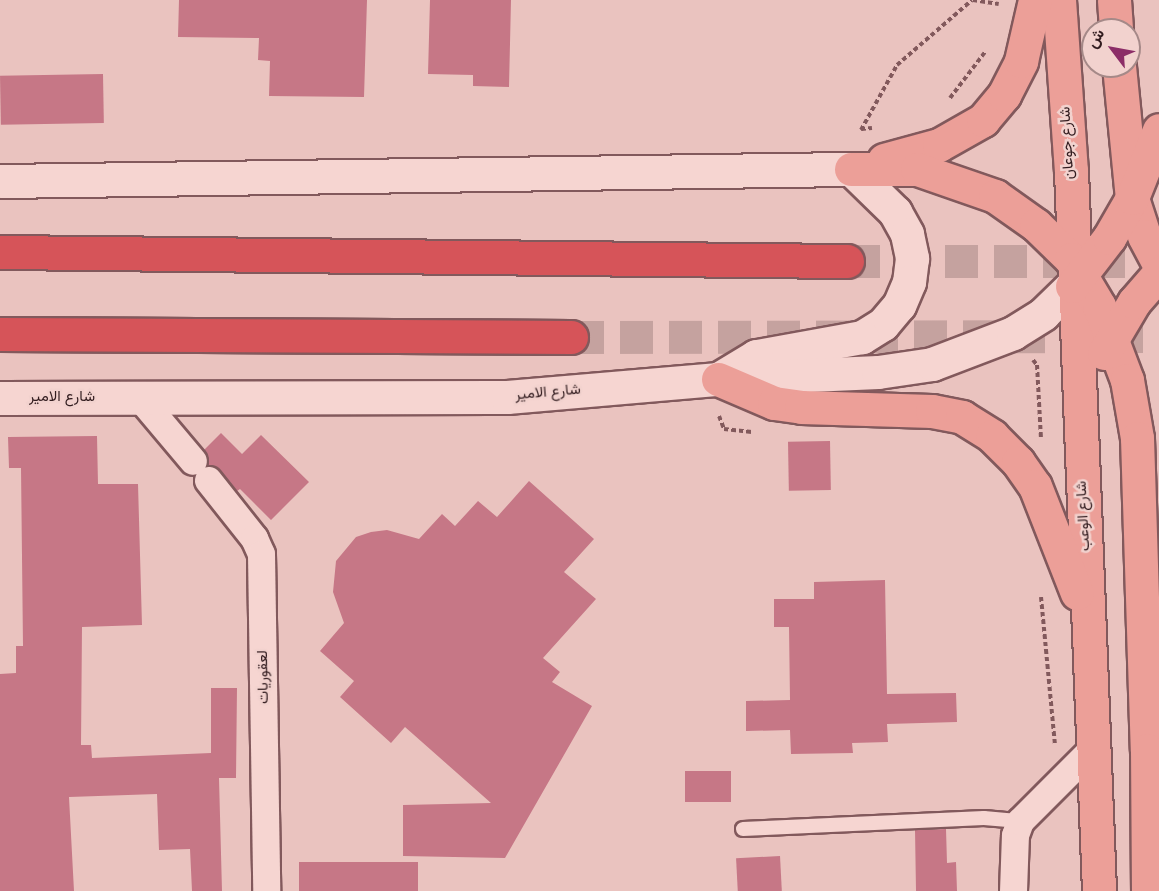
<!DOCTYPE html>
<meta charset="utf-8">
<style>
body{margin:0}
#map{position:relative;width:1159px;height:891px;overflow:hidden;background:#eac3bf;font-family:Georgia,Vazirmatn,serif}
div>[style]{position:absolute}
.building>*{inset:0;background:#c67786;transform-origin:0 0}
.motorway-tunnel>*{height:33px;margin-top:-16.5px;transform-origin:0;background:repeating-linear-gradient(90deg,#c5a29f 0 33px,transparent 0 49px)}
.path>*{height:4px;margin-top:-2px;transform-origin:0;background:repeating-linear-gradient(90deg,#82595c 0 4.5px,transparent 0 7.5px)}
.roads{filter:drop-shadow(2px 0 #82595c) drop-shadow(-2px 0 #82595c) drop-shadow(0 2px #82595c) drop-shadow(0 -2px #82595c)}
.service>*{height:14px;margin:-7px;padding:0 7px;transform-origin:7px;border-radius:7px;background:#f6d5d1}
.minor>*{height:27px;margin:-13.5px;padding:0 13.5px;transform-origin:13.5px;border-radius:13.5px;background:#f6d5d1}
.secondary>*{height:33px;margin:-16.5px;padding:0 16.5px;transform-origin:16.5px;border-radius:16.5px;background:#f6d5d1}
.primary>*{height:33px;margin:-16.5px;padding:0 16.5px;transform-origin:16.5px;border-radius:16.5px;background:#ec9f98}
.motorway>*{height:33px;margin:-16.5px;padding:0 16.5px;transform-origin:16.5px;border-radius:16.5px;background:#d65459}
span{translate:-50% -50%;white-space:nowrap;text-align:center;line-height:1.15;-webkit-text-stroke:5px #f2d2ce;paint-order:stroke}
.street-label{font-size:15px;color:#321c1f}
.north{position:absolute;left:1081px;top:18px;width:60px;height:60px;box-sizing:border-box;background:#f2d2ce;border:2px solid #a58988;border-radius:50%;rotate:302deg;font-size:16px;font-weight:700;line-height:24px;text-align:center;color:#321c1f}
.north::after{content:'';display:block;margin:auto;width:21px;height:27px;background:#8c2d67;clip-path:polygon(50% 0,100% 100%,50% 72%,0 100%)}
</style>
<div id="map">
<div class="building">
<i style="clip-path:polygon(179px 0,367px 0,364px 97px,269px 96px,270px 61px,258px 60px,259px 38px,178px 37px)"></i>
<i style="clip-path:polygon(430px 0,511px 0,509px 87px,473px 86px,473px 75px,428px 74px)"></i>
<i style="left:103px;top:74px;width:49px;height:103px;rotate:89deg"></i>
<i style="clip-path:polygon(221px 433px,242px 454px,261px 435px,309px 482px,271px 520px,240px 489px,237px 491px,220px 470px,208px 465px,204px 450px)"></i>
<i style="clip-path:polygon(97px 436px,98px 484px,138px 484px,142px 625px,82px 627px,81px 745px,91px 745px,92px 758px,211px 753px,211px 688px,237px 688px,236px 778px,219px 778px,222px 891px,192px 891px,190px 849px,159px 850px,157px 794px,69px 797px,74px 891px,0 891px,0 674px,16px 673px,16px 646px,23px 646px,21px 468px,9px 468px,8px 437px)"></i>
<i style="left:830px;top:441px;width:49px;height:42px;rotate:89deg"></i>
<i style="clip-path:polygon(529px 481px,594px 539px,564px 572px,596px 599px,543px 658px,560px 672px,552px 682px,592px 706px,505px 858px,403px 856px,403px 805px,491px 803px,405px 727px,391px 743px,340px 697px,354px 681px,320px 651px,344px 623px,333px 592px,336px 561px,356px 537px,371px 532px,387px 530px,419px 539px,442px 514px,455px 526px,478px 501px,497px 517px)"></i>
<i style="clip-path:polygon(885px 580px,887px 694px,956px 693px,957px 722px,887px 724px,888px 742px,852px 743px,853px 753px,791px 754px,790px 730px,746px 731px,746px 701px,790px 700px,789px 627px,774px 627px,774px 599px,814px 599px,814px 582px)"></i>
<i style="left:731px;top:771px;width:31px;height:46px;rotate:90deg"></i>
<i style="clip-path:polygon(946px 829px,947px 863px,956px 862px,957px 891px,916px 891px,915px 830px)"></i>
<i style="left:780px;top:856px;width:35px;height:44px;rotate:87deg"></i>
<i style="left:299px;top:862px;width:119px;height:29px"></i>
</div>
<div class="motorway-tunnel">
<i style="left:847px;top:261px;width:312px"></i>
<i style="left:571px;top:337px;width:588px;rotate:-0.1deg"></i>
</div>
<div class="path">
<i style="left:973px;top:0;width:26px;rotate:9deg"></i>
<i style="left:950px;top:98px;width:58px;rotate:-52.7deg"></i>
<i style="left:861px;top:129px;width:11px;rotate:-5deg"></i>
<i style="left:861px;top:130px;width:74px;rotate:-61deg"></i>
<i style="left:897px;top:65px;width:99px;rotate:-40.9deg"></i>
<i style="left:1033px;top:360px;width:6px;rotate:51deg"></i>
<i style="left:1037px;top:365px;width:73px;rotate:86.9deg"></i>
<i style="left:719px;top:416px;width:14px;rotate:69deg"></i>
<i style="left:724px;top:429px;width:28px;rotate:6deg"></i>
<i style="left:1041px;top:597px;width:149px;rotate:84.6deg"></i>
</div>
<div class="roads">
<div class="service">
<i style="left:743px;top:829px;width:241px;rotate:-2.6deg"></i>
<i style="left:984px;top:818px;width:36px;rotate:5deg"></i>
</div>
<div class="minor">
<i style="left:140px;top:398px;width:82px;rotate:49.9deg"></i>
<i style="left:208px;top:480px;width:74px;rotate:51.6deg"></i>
<i style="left:254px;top:538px;width:17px;rotate:66deg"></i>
<i style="left:261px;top:554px;width:337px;rotate:89.1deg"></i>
<i style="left:1013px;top:891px;width:56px;rotate:-88deg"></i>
<i style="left:1015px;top:835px;width:15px;rotate:-70deg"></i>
<i style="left:1020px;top:821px;width:106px;rotate:-45deg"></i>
</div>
<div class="secondary">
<i style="left:0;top:181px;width:851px;rotate:-0.81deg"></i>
<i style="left:851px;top:169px;width:62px;rotate:44.3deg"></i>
<i style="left:895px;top:212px;width:25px;rotate:61deg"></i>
<i style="left:907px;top:234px;width:25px;rotate:78deg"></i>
<i style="left:912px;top:258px;width:24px;rotate:97deg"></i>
<i style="left:909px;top:282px;width:25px;rotate:113deg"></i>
<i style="left:899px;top:305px;width:25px;rotate:130deg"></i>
<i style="left:883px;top:324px;width:25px;rotate:148deg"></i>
<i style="left:862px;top:337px;width:108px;rotate:169.8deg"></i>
<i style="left:756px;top:356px;width:44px;rotate:148.8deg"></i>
<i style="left:0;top:398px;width:507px;rotate:-0.11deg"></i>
<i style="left:507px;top:397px;width:212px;rotate:-4.9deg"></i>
<i style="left:718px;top:379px;width:160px;rotate:-2.5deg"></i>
<i style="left:878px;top:372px;width:55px;rotate:-8.4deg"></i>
<i style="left:932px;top:364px;width:87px;rotate:-20.9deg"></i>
<i style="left:1013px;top:333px;width:36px;rotate:-32deg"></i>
<i style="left:1043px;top:314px;width:40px;rotate:-44deg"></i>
</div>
<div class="primary">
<i style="left:1059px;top:0;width:171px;rotate:86deg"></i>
<i style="left:1071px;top:171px;width:721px;rotate:87.77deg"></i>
<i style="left:1114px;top:0;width:30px;rotate:86deg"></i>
<i style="left:1119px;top:66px;width:133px;rotate:84.4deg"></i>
<i style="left:1132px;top:198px;width:40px;rotate:72deg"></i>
<i style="left:1144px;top:236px;width:32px;rotate:62deg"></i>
<i style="left:884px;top:160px;width:57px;rotate:-15.3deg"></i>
<i style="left:939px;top:145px;width:51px;rotate:-29.6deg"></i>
<i style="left:983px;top:120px;width:33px;rotate:-50deg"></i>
<i style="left:1004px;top:95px;width:38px;rotate:-63deg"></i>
<i style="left:1021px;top:61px;width:63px;rotate:-77.1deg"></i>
<i style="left:851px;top:169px;width:66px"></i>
<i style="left:917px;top:169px;width:83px;rotate:19.1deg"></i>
<i style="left:995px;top:196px;width:50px;rotate:35.3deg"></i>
<i style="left:1036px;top:225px;width:49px;rotate:44.2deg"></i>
<i style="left:1071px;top:259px;width:55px;rotate:59.2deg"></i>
<i style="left:1099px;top:306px;width:79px;rotate:69.3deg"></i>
<i style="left:1127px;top:380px;width:59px;rotate:80.2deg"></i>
<i style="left:1137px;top:438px;width:312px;rotate:88.2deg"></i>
<i style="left:1147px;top:750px;width:141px;rotate:89.6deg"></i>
<i style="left:1072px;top:286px;width:61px;rotate:-52.4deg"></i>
<i style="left:1109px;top:238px;width:46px;rotate:-60.1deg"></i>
<i style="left:1132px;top:198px;width:73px;rotate:-68.3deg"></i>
<i style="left:1104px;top:353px;width:59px;rotate:-59.5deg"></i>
<i style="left:1134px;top:302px;width:38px;rotate:-49deg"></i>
<i style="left:718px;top:379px;width:61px;rotate:23.2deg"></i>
<i style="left:774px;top:403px;width:27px;rotate:8deg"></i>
<i style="left:801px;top:407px;width:131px;rotate:1.7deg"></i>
<i style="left:932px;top:411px;width:31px;rotate:11deg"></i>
<i style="left:962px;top:417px;width:36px;rotate:32deg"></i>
<i style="left:992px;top:436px;width:37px;rotate:45deg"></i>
<i style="left:1018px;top:462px;width:29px;rotate:55deg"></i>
<i style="left:1035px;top:486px;width:115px;rotate:68.6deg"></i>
</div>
<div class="motorway">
<i style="left:0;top:252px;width:847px;rotate:0.61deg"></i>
<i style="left:0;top:334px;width:571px;rotate:0.3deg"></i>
</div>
</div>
<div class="street-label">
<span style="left:1068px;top:143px;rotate:-93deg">شارع جوعان</span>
<span style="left:548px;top:393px;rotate:-5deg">شارع الامير</span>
<span style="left:62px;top:398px">شارع الامير</span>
<span style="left:1084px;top:516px;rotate:-93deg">شارع الوعب</span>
<span style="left:264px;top:677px;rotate:-91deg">لعقوريات</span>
</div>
<div class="north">ش</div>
</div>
